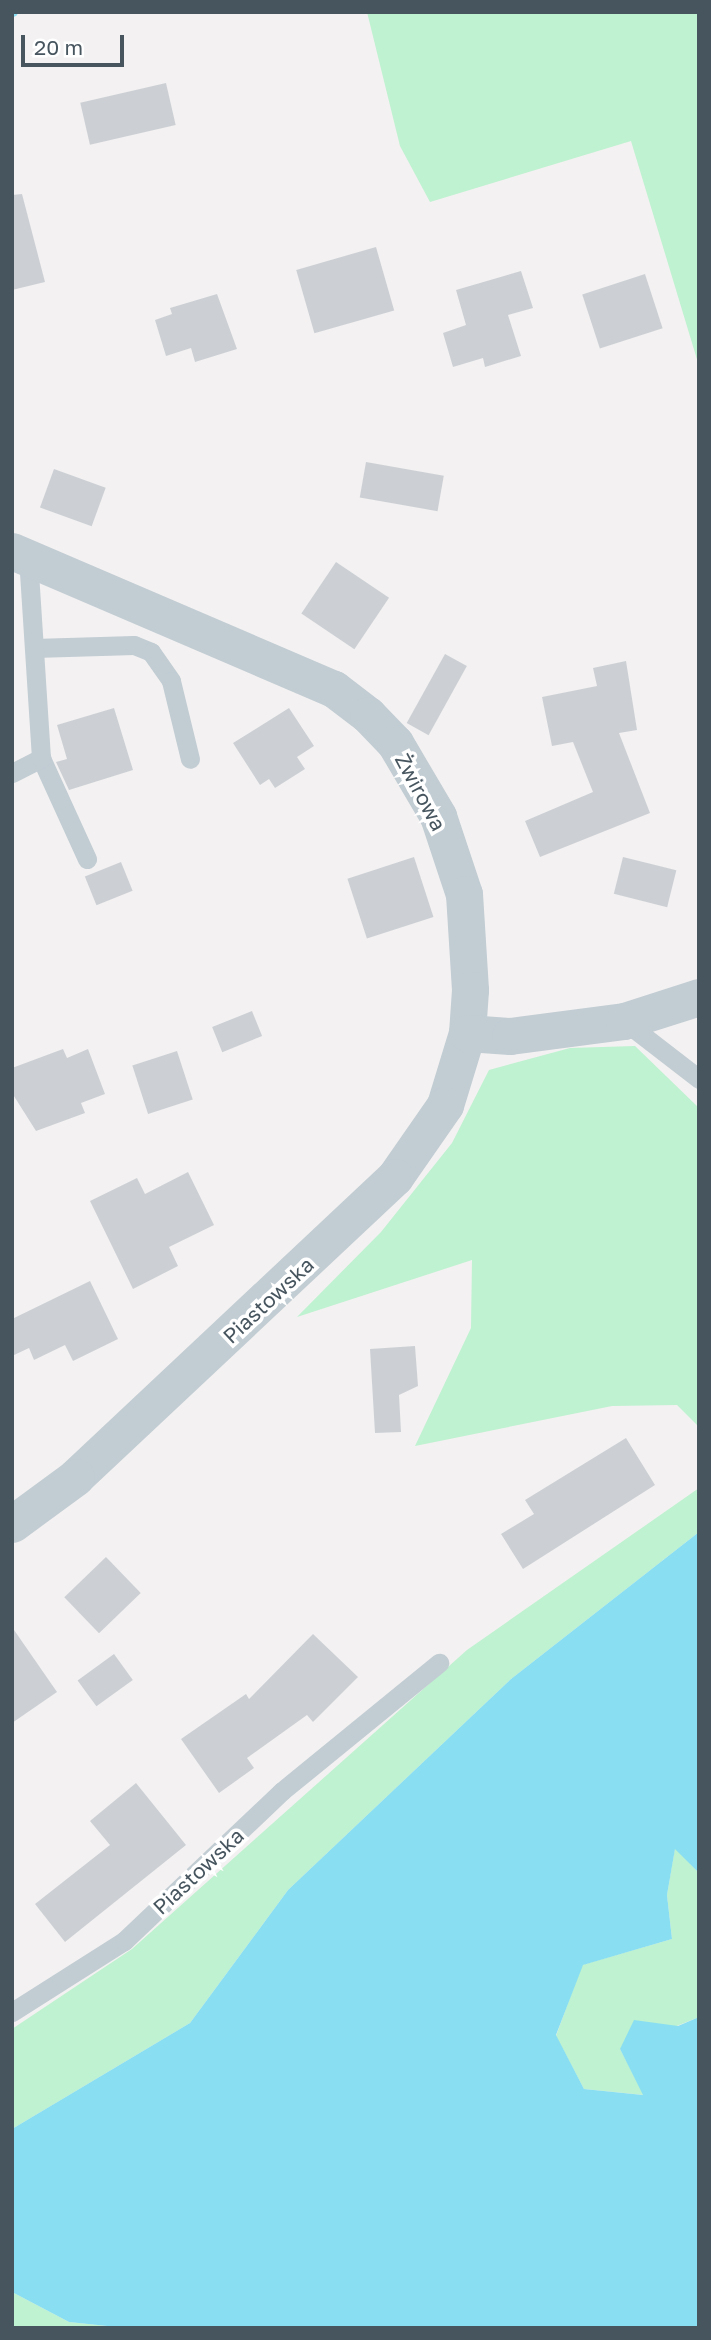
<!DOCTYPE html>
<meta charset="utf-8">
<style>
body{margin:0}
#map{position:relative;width:711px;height:2340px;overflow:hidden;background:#f3f1f1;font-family:"Golos Text",sans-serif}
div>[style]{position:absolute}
.green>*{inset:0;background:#bef2d0}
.water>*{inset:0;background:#89dff1}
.stream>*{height:10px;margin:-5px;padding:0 5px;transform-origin:5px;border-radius:5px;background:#89dff1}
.building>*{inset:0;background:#ccd0d5;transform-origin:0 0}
.lane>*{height:19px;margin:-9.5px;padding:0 9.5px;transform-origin:9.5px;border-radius:9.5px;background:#c1ccd3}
.street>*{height:37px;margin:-18.5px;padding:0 18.5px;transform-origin:18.5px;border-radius:18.5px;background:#c1ccd3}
span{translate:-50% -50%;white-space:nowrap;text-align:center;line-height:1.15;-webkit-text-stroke:7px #fff;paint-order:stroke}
.street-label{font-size:21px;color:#47555f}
.frame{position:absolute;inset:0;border:14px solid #47555f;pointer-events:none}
.scale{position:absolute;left:21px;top:35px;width:103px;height:32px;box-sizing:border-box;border:4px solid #47555f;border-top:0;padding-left:9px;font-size:21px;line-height:24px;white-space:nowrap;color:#47555f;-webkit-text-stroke:5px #fff;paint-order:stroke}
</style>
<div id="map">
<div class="green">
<i style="clip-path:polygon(367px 12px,699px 12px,699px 366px,631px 141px,430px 202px,400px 146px)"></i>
<i style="clip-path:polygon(635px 1046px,699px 1108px,699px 1427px,677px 1405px,612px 1406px,415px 1446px,471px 1328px,472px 1260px,297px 1317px,381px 1232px,452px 1143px,489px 1070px,570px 1048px)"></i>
<i style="clip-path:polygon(699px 1488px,699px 1532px,511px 1679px,288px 1890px,190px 2023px,12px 2129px,12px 2029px,132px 1949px,467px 1650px)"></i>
<i style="clip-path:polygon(675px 1848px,699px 1873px,699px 2017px,620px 2049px,644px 2095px,584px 2089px,556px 2036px,582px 1965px,672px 1939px,667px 1895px)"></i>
<i style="clip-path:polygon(12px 2292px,69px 2322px,126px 2328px,12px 2328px)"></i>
</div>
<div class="water">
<i style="clip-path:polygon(699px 1532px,699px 1873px,675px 1849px,667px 1895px,672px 1939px,583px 1965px,556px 2035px,584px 2089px,643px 2095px,620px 2049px,634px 2020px,678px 2026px,699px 2017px,699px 2328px,126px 2328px,69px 2322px,12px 2292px,12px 2129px,190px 2023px,288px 1890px,511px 1679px)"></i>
</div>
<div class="stream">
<i style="left:12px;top:12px;width:1px"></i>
</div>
<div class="building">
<i style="left:166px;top:83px;width:43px;height:88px;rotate:77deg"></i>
<i style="clip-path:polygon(22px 194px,45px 282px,12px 290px,12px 195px)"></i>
<i style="left:376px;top:247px;width:66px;height:83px;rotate:74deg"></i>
<i style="clip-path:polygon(521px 271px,533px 308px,508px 315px,521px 356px,485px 367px,483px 358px,453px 367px,443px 333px,466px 325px,456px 290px)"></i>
<i style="left:645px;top:274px;width:57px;height:66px;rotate:72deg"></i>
<i style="clip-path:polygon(217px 294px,237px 349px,195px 362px,191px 348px,166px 356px,155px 320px,172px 314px,170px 308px)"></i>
<i style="left:366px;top:462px;width:79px;height:36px;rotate:10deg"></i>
<i style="left:54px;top:469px;width:55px;height:41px;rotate:20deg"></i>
<i style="left:336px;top:562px;width:64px;height:62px;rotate:34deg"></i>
<i style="left:445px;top:654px;width:25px;height:79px;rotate:29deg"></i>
<i style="clip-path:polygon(626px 661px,637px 730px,619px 733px,650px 813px,540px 857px,525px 821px,593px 792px,573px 742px,552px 746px,542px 697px,597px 686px,593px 668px)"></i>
<i style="clip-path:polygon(114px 708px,133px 770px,69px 790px,56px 762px,67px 759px,57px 725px)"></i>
<i style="clip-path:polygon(289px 708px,314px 746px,297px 757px,305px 769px,275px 788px,269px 779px,260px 785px,233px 743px)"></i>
<i style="left:414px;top:857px;width:63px;height:70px;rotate:72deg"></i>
<i style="left:623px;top:857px;width:55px;height:38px;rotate:14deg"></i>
<i style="left:121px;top:862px;width:31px;height:39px;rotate:68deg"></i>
<i style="left:252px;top:1011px;width:27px;height:43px;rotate:68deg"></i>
<i style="clip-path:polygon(63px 1049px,67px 1058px,88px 1049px,105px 1094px,81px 1103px,85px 1113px,36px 1131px,12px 1093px,12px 1068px)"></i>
<i style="left:177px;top:1051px;width:51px;height:47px;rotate:72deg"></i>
<i style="clip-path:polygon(188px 1172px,214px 1225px,169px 1247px,178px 1266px,133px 1289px,90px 1201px,137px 1178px,145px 1194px)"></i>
<i style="clip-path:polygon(90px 1281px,118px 1339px,73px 1361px,65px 1345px,34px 1360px,29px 1348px,12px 1356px,12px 1319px)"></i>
<i style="clip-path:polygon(415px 1346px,418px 1386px,399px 1395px,401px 1432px,375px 1433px,370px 1349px)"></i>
<i style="clip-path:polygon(626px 1438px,655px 1485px,523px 1569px,501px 1534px,534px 1514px,525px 1500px)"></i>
<i style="left:106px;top:1557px;width:50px;height:58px;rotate:46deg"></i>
<i style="clip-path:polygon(12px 1627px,57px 1692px,12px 1723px)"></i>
<i style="clip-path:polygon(313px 1634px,358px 1677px,313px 1722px,307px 1715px,247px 1758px,254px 1768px,219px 1793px,181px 1739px,246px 1694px,249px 1699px)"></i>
<i style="left:114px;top:1654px;width:32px;height:45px;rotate:54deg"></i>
<i style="clip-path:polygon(136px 1783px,186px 1845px,65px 1942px,35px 1904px,110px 1845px,90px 1821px)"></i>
</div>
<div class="lane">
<i style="left:34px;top:648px;width:100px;rotate:-1.7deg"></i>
<i style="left:134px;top:645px;width:18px;rotate:22deg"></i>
<i style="left:151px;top:652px;width:35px;rotate:55deg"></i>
<i style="left:171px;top:681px;width:80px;rotate:76.3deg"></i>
<i style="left:41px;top:758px;width:111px;rotate:65.5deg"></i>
<i style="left:12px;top:773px;width:33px;rotate:-27deg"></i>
<i style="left:41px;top:758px;width:201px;rotate:-93.7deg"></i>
<i style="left:624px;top:1021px;width:95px;rotate:37.7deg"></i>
<i style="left:12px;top:2012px;width:133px;rotate:-32.4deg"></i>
<i style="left:124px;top:1941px;width:218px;rotate:-43.5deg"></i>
<i style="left:282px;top:1791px;width:203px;rotate:-39.2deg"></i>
</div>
<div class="street">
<i style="left:12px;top:551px;width:350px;rotate:23.2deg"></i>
<i style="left:334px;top:689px;width:43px;rotate:37.4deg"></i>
<i style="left:368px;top:715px;width:39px;rotate:46deg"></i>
<i style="left:395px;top:743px;width:85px;rotate:59.5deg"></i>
<i style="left:438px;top:816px;width:82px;rotate:71.6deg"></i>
<i style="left:464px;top:894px;width:96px;rotate:86.4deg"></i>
<i style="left:470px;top:990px;width:43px;rotate:94deg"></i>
<i style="left:467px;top:1033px;width:75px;rotate:107deg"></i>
<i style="left:445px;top:1105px;width:88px;rotate:124.8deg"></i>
<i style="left:395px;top:1177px;width:438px;rotate:136.8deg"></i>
<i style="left:76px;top:1477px;width:79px;rotate:143.7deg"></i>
<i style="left:467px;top:1033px;width:43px;rotate:4deg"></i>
<i style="left:510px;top:1036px;width:115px;rotate:-7.5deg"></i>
<i style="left:624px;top:1021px;width:79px;rotate:-17.7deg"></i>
</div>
<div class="street-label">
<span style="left:421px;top:792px;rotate:62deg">Żwirowa</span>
<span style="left:268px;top:1300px;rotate:-43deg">Piastowska</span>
<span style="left:198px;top:1871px;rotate:-43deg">Piastowska</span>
</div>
<div class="frame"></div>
<div class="scale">20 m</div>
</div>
